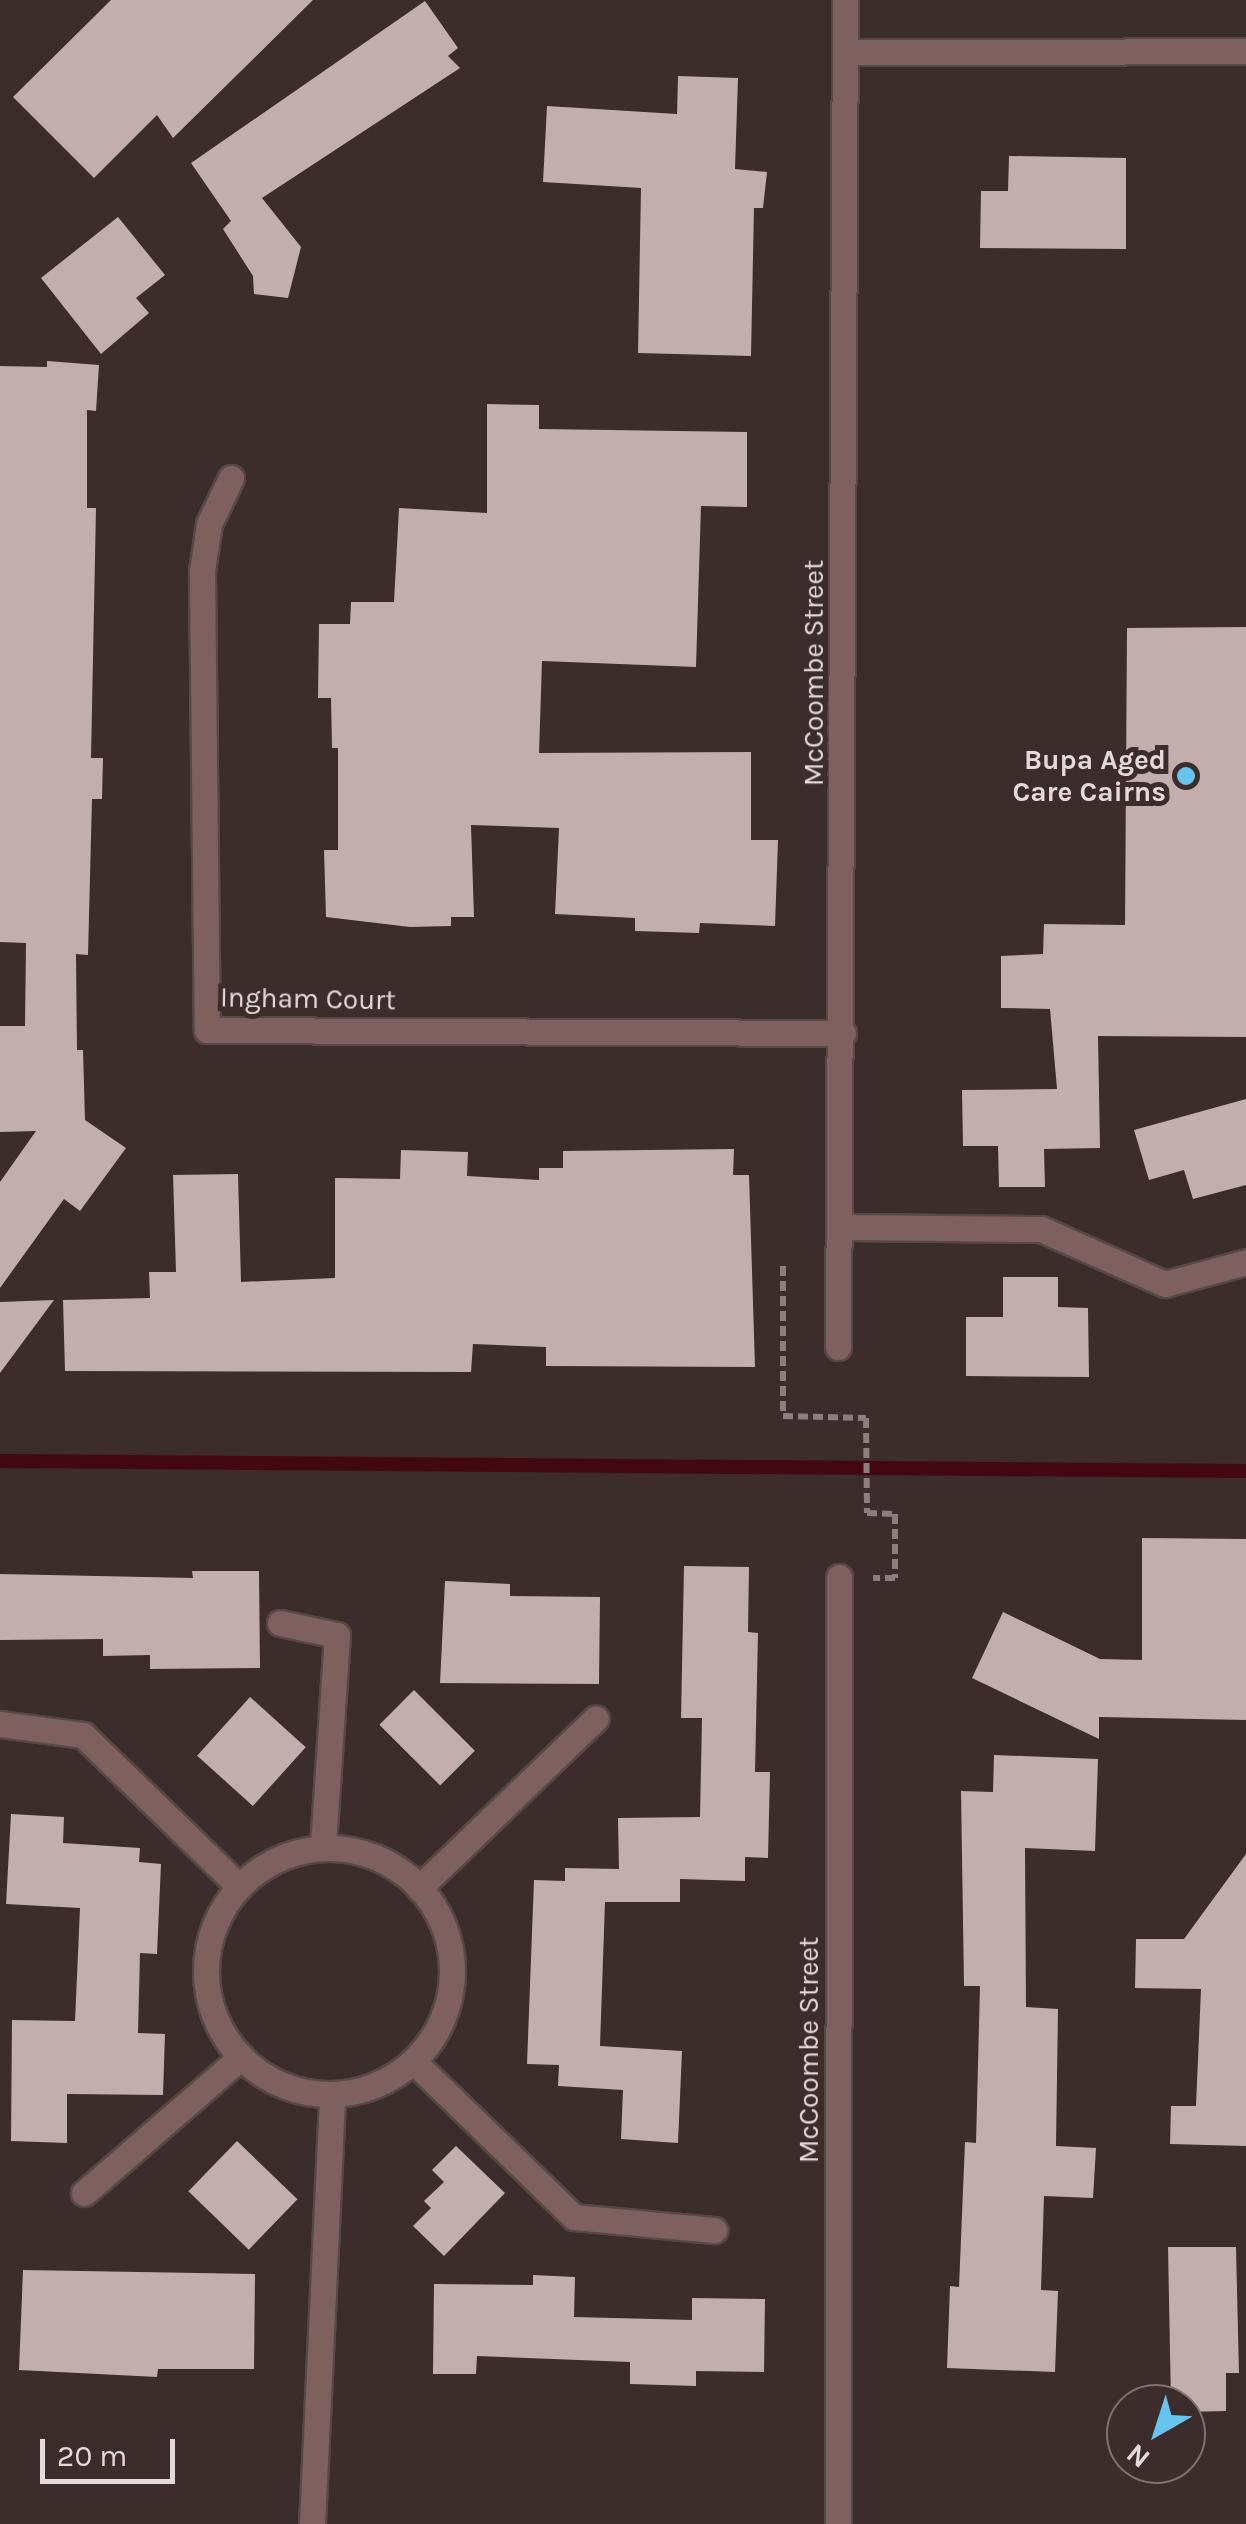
<!DOCTYPE html>
<style>
body{margin:0}
#map{position:relative;width:1246px;height:2524px;overflow:hidden;background:#3c2c2c;font-family:Karla,sans-serif}
div>[style]{position:absolute}
.stream>*{height:14px;margin:-7px;padding:0 7px;transform-origin:7px;border-radius:7px;background:#43070f}
.building>*{inset:0;background:#c2aead;transform-origin:0 0}
.path>*{height:6px;margin-top:-3px;transform-origin:0;background:repeating-linear-gradient(90deg,#8b7e7e 0 10px,transparent 0 15px)}
.roads{filter:drop-shadow(2px 0 #574848) drop-shadow(-2px 0 #574848) drop-shadow(0 2px #574848) drop-shadow(0 -2px #574848)}
.minor>*{height:25px;margin:-12.5px;padding:0 12.5px;transform-origin:12.5px;border-radius:12.5px;background:#7e605f}
.minor>.ring{margin:-12.5px;padding:0;box-sizing:content-box;background:none;border:25px solid #7e605f;border-radius:50%}
.dots>*{width:28px;height:28px;translate:-50% -50%;box-sizing:border-box;border:5px solid #3c2c2c;border-radius:50%}
span{translate:-50% -50%;white-space:nowrap;text-align:center;line-height:1.15;-webkit-text-stroke:10px #3c2c2c;paint-order:stroke}
.street-label{font-size:28px;color:#e5dada}
.poi-label{font-size:28px;color:#e5dada;font-weight:700}
.right{translate:-100% -50%;text-align:right}
.north{position:absolute;left:1106px;top:2384px;width:100px;height:100px;box-sizing:border-box;background:#3c2c2c;border:2px solid #807272;border-radius:50%;rotate:219deg;font-size:28px;font-weight:700;line-height:40px;text-align:center;color:#e5dada}
.north::after{content:'';display:block;margin:auto;width:35px;height:45px;background:#67c4ef;clip-path:polygon(50% 0,100% 100%,50% 72%,0 100%)}
.scale{position:absolute;left:40px;top:2439px;width:135px;height:45px;box-sizing:border-box;border:5px solid #e5dada;border-top:0;padding-left:12px;font-size:30px;line-height:35px;white-space:nowrap;color:#e5dada;-webkit-text-stroke:8px #3c2c2c;paint-order:stroke}
</style>
<div id="map">
<div class="stream">
<i style="left:0;top:1461px;width:1246px;rotate:0.46deg"></i>
</div>
<div class="building">
<i style="clip-path:polygon(111px 0,313px 0,173px 138px,157px 115px,94px 178px,13px 97px)"></i>
<i style="clip-path:polygon(425px 1px,458px 48px,448px 56px,460px 68px,262px 198px,301px 247px,288px 298px,254px 294px,253px 276px,223px 229px,231px 221px,191px 163px)"></i>
<i style="clip-path:polygon(678px 76px,738px 78px,735px 169px,767px 172px,763px 208px,754px 208px,751px 356px,638px 353px,641px 188px,543px 182px,547px 106px,677px 114px)"></i>
<i style="clip-path:polygon(1009px 156px,1126px 158px,1126px 249px,980px 248px,981px 191px,1008px 191px)"></i>
<i style="clip-path:polygon(118px 217px,165px 275px,136px 298px,149px 313px,101px 354px,41px 278px)"></i>
<i style="clip-path:polygon(47px 361px,99px 365px,96px 411px,87px 410px,87px 508px,96px 508px,91px 758px,103px 758px,102px 799px,92px 799px,88px 955px,76px 954px,77px 1050px,83px 1050px,85px 1120px,126px 1148px,80px 1211px,64px 1199px,0 1288px,0 1182px,36px 1131px,0 1132px,0 1026px,25px 1026px,26px 943px,0 942px,0 366px,47px 367px)"></i>
<i style="clip-path:polygon(487px 404px,539px 405px,539px 429px,747px 432px,747px 507px,701px 506px,696px 667px,542px 661px,539px 753px,751px 752px,751px 840px,778px 840px,775px 926px,700px 923px,699px 933px,635px 931px,635px 918px,555px 914px,559px 828px,471px 825px,474px 917px,451px 917px,451px 926px,410px 927px,326px 917px,324px 850px,338px 850px,338px 748px,332px 748px,331px 698px,318px 698px,319px 624px,350px 624px,351px 602px,394px 602px,399px 508px,487px 513px)"></i>
<i style="clip-path:polygon(1246px 627px,1246px 1037px,1098px 1036px,1100px 1148px,1044px 1149px,1045px 1187px,999px 1187px,998px 1146px,963px 1146px,962px 1090px,1057px 1089px,1050px 1009px,1001px 1008px,1001px 956px,1043px 954px,1044px 924px,1125px 925px,1127px 628px)"></i>
<i style="clip-path:polygon(1246px 1099px,1246px 1185px,1193px 1199px,1184px 1170px,1149px 1180px,1134px 1130px)"></i>
<i style="clip-path:polygon(734px 1149px,733px 1175px,749px 1175px,755px 1367px,546px 1366px,546px 1347px,473px 1344px,471px 1372px,65px 1371px,63px 1300px,150px 1298px,149px 1272px,176px 1272px,173px 1175px,238px 1174px,241px 1282px,335px 1278px,335px 1178px,400px 1179px,401px 1150px,468px 1152px,467px 1176px,539px 1180px,539px 1168px,563px 1168px,563px 1151px)"></i>
<i style="clip-path:polygon(1003px 1277px,1058px 1277px,1058px 1307px,1088px 1308px,1089px 1377px,966px 1376px,966px 1317px,1003px 1317px)"></i>
<i style="clip-path:polygon(54px 1300px,0 1373px,0 1302px)"></i>
<i style="clip-path:polygon(1142px 1538px,1246px 1539px,1246px 1720px,1099px 1717px,1099px 1739px,972px 1678px,1003px 1612px,1100px 1659px,1142px 1660px)"></i>
<i style="clip-path:polygon(684px 1566px,749px 1567px,748px 1632px,758px 1633px,755px 1772px,770px 1772px,768px 1858px,745px 1857px,745px 1881px,680px 1879px,680px 1902px,605px 1902px,600px 2046px,682px 2051px,678px 2143px,621px 2139px,623px 2090px,558px 2086px,559px 2065px,527px 2064px,534px 1880px,565px 1881px,565px 1868px,619px 1869px,618px 1818px,700px 1817px,702px 1718px,681px 1718px)"></i>
<i style="clip-path:polygon(192px 1571px,259px 1571px,260px 1668px,150px 1669px,150px 1655px,103px 1656px,103px 1639px,0 1640px,0 1574px,193px 1578px)"></i>
<i style="clip-path:polygon(445px 1581px,510px 1584px,510px 1596px,600px 1597px,599px 1684px,440px 1683px)"></i>
<i style="left:414px;top:1690px;width:86px;height:49px;rotate:45deg"></i>
<i style="left:250px;top:1697px;width:75px;height:79px;rotate:42deg"></i>
<i style="clip-path:polygon(994px 1755px,1098px 1759px,1095px 1851px,1025px 1848px,1026px 2007px,1058px 2009px,1056px 2146px,1096px 2148px,1093px 2198px,1044px 2196px,1041px 2290px,1058px 2291px,1055px 2372px,947px 2368px,950px 2286px,959px 2287px,965px 2142px,976px 2143px,980px 1986px,964px 1986px,961px 1791px,993px 1792px)"></i>
<i style="clip-path:polygon(11px 1814px,64px 1817px,63px 1843px,140px 1848px,139px 1862px,161px 1864px,157px 1954px,140px 1953px,138px 2033px,165px 2034px,163px 2095px,67px 2094px,67px 2143px,11px 2141px,12px 2020px,75px 2021px,80px 1908px,6px 1904px)"></i>
<i style="clip-path:polygon(1246px 1854px,1246px 2146px,1170px 2144px,1171px 2106px,1196px 2106px,1201px 1989px,1135px 1988px,1136px 1939px,1184px 1939px)"></i>
<i style="left:237px;top:2141px;width:84px;height:70px;rotate:44deg"></i>
<i style="clip-path:polygon(456px 2146px,505px 2193px,444px 2256px,413px 2226px,431px 2208px,424px 2201px,444px 2182px,432px 2170px)"></i>
<i style="clip-path:polygon(1168px 2247px,1236px 2247px,1239px 2373px,1226px 2373px,1226px 2411px,1186px 2412px,1186px 2404px,1171px 2404px)"></i>
<i style="clip-path:polygon(23px 2270px,255px 2274px,254px 2369px,158px 2369px,157px 2377px,19px 2370px)"></i>
<i style="clip-path:polygon(533px 2275px,575px 2277px,574px 2317px,692px 2320px,692px 2298px,765px 2299px,764px 2372px,696px 2371px,696px 2386px,630px 2384px,630px 2362px,477px 2356px,476px 2374px,433px 2374px,434px 2284px,533px 2285px)"></i>
</div>
<div class="path">
<i style="left:783px;top:1266px;width:150px;rotate:90deg"></i>
<i style="left:783px;top:1416px;width:83px;rotate:1.4deg"></i>
<i style="left:866px;top:1418px;width:95px;rotate:89.4deg"></i>
<i style="left:867px;top:1513px;width:28px;rotate:2deg"></i>
<i style="left:895px;top:1514px;width:64px;rotate:90deg"></i>
<i style="left:895px;top:1578px;width:22px;rotate:180deg"></i>
</div>
<div class="roads">
<div class="minor">
<i style="left:845px;top:52px;width:401px;rotate:-0.1deg"></i>
<i style="left:231px;top:478px;width:51px;rotate:115.6deg"></i>
<i style="left:209px;top:524px;width:48px;rotate:98.5deg"></i>
<i style="left:202px;top:571px;width:459px;rotate:89.4deg"></i>
<i style="left:207px;top:1030px;width:636px;rotate:0.27deg"></i>
<i style="left:841px;top:1227px;width:200px;rotate:0.6deg"></i>
<i style="left:1041px;top:1229px;width:136px;rotate:23.9deg"></i>
<i style="left:1165px;top:1284px;width:84px;rotate:-15.2deg"></i>
<i style="left:838px;top:1347px;width:1347px;rotate:-89.7deg"></i>
<i style="left:280px;top:1623px;width:58px;rotate:11.9deg"></i>
<i style="left:337px;top:1635px;width:213px;rotate:93.8deg"></i>
<i style="left:0;top:1724px;width:84px;rotate:7.5deg"></i>
<i style="left:83px;top:1735px;width:217px;rotate:44.1deg"></i>
<i class="ring" style="left:206px;top:1848px;width:221px;height:221px"></i>
<i style="left:419px;top:1888px;width:245px;rotate:-43.8deg"></i>
<i style="left:414px;top:2062px;width:223px;rotate:44.1deg"></i>
<i style="left:574px;top:2217px;width:141px;rotate:5.3deg"></i>
<i style="left:84px;top:2193px;width:208px;rotate:-40.9deg"></i>
<i style="left:312px;top:2524px;width:429px;rotate:-87.3deg"></i>
<i style="left:838px;top:2524px;width:947px;rotate:-89.94deg"></i>
</div>
</div>
<div class="dots">
<i style="left:1186px;top:776px;background:#67c4ef"></i>
</div>
<div class="street-label">
<span style="left:814px;top:673px;rotate:-90deg">McCoombe Street</span>
<span style="left:308px;top:999px;rotate:1deg">Ingham Court</span>
<span style="left:809px;top:2050px;rotate:-90deg">McCoombe Street</span>
</div>
<div class="poi-label">
<span class="right" style="left:1166px;top:776px">Bupa Aged<br>Care Cairns</span>
</div>
<div class="north">N</div>
<div class="scale">20 m</div>
</div>
